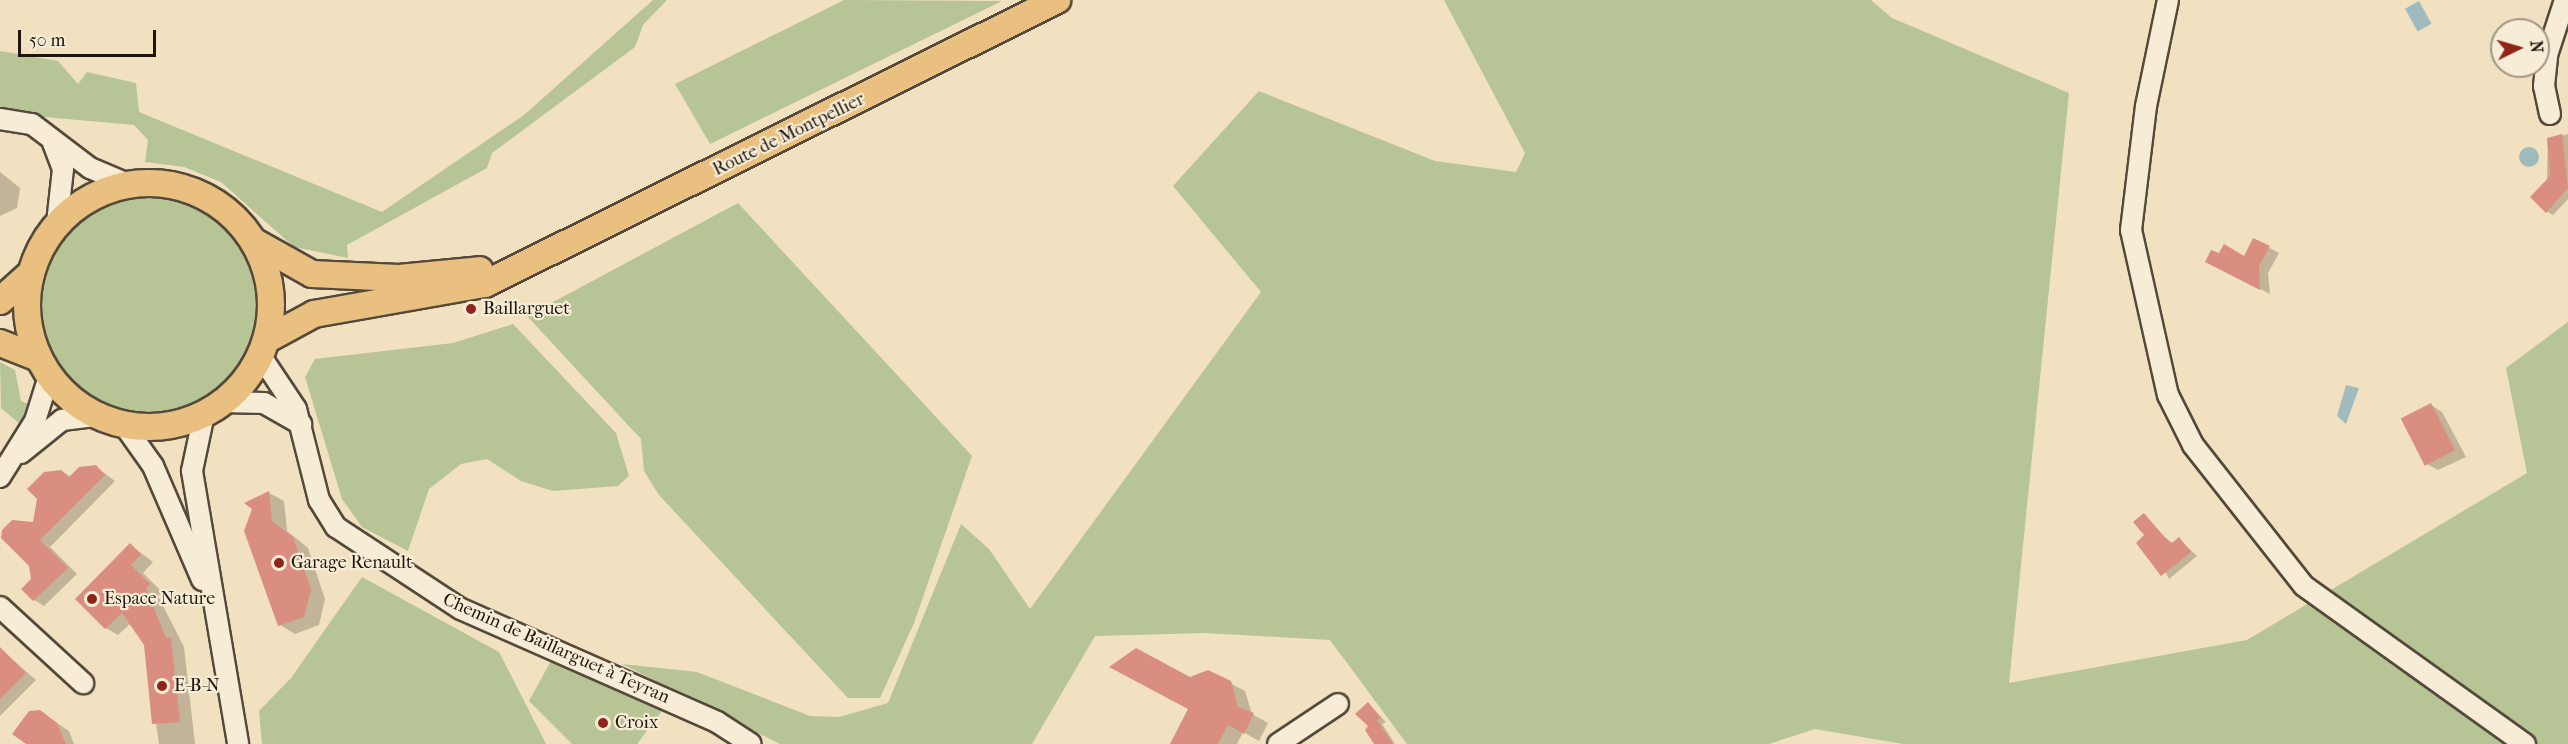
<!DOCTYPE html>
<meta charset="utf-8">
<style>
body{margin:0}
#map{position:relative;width:2568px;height:744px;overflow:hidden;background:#f2e1c0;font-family:"IM FELL French Canon",serif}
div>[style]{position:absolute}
.green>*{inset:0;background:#b6c496}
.round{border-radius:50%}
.water>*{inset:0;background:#a0bbbd;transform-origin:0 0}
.shadow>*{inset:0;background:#0003}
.building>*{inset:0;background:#d98e80;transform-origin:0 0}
.roads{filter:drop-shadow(2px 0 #54493a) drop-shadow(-2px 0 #54493a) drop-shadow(0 2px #54493a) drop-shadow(0 -2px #54493a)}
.minor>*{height:20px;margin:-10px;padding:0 10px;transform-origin:10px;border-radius:10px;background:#f7ecd6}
.major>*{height:26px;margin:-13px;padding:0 13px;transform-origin:13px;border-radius:13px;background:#e9c080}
.major>.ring{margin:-13px;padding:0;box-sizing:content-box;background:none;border:26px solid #e9c080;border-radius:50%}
.dots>*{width:16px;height:16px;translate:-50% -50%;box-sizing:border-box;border:3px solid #f7ecd6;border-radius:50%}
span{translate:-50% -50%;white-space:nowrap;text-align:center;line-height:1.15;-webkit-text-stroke:4.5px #f7ecd6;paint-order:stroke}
.street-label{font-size:18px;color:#1f160e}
.poi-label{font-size:18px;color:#1f160e}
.left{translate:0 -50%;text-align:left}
.north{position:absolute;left:2490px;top:18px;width:60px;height:60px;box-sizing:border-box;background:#f7ecd6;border:2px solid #a19686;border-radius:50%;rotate:85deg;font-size:16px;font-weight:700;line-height:24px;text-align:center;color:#1f160e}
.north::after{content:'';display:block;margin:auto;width:21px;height:27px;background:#8f2418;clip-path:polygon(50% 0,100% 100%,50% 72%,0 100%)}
.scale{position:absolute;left:18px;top:30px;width:138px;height:27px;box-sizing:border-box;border:3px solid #1f160e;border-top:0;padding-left:8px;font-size:18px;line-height:21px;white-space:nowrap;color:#1f160e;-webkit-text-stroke:4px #f7ecd6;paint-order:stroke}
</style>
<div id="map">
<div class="green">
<i style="clip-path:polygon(653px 0,667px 0,643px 25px,635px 47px,492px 153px,487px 168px,347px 245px,348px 258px,294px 247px,221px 182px,184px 167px,145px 162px,148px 140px,134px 125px,0 113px,0 51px,58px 61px,78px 84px,87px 72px,136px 83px,139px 112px,382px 212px,524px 115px)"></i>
<i style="clip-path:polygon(844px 0,1002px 1px,710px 144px,675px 84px)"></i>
<i style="clip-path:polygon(1444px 0,1871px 0,1892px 18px,2069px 93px,2009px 683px,2247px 640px,2527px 473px,2506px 368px,2568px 322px,2568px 744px,1903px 744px,1815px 729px,1769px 744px,1407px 744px,1330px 640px,1206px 633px,1095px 636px,1032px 744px,780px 744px,622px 664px,697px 672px,810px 716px,839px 717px,888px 703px,961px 524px,989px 549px,1030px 609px,1261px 292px,1173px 186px,1259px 91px,1435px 161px,1516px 172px,1525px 153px)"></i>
<i class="round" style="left:39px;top:195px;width:220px;height:220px"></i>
<i style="clip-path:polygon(738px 203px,972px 456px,914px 623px,880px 698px,848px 698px,659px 495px,644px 471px,641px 439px,527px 316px)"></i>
<i style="clip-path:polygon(513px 324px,616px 433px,629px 476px,618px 486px,553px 491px,521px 481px,487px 459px,461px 464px,429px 489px,408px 551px,362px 527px,342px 499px,305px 377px,315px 359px,453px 343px)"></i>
<i style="clip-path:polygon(0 362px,15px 370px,21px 401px,28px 404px,20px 424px,1px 408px)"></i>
<i style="clip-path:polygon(362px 577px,499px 652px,546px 744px,262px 744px,259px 711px,291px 678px)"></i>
<i style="clip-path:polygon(552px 659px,665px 707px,637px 744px,572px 744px,529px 701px)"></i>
</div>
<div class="water">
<i style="left:2419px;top:1px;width:26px;height:16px;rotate:61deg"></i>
<i class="round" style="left:2519px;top:147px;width:20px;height:20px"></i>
<i style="clip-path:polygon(2346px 385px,2359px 388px,2346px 424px,2337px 416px)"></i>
</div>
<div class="shadow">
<i style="clip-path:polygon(2568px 134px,2568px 199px,2553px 215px,2546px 211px,2548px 139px)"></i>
<i style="clip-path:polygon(0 172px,20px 188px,17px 208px,0 216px)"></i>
<i style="clip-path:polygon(2254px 240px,2279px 253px,2268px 273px,2270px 294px,2217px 267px,2244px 258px)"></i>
<i style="clip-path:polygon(2431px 405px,2442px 412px,2466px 457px,2438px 470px,2427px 464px)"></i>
<i style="clip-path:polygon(95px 466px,115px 481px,50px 547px,77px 574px,44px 606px,34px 600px,34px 524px,61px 471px,71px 477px)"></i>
<i style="clip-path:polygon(269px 493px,284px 501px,287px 531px,308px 548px,325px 599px,319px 625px,295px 634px,280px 625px,253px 508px,247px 503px)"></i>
<i style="clip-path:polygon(2144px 515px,2171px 543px,2179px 539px,2197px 556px,2169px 579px,2146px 535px)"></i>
<i style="clip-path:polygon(130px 545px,153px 562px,143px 573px,162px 592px,158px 596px,184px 647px,195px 744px,159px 744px,145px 644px,131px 623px,118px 635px,106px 628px)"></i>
<i style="clip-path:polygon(0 649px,36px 680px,0 716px)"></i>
<i style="clip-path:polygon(1190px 678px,1230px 683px,1245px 691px,1252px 714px,1268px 723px,1259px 741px,1243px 732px,1237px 744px,1171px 744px,1189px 709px)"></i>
<i style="clip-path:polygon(1368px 704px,1386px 722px,1382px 724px,1395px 744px,1376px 744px)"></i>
<i style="clip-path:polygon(51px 719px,69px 731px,74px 744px,28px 744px)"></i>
</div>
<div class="building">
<i style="clip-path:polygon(2562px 134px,2568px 188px,2546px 213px,2530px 197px,2550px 176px,2547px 138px)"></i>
<i style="clip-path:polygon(2253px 238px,2270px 246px,2259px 266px,2260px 290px,2205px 262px,2211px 250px,2219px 253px,2224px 244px,2244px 256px)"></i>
<i style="left:2431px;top:403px;width:53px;height:34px;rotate:63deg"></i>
<i style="clip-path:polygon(96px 465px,105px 475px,40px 540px,68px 568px,33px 601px,21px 589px,31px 579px,29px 566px,1px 538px,2px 530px,12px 520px,33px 522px,37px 499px,27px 489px,44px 472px,61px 470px,69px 477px,79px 467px)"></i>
<i style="clip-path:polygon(269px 491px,272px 521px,293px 537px,311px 589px,304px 617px,278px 626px,244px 531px,252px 509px,244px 503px)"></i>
<i style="clip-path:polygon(2144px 513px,2164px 537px,2172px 543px,2179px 537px,2191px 552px,2161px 576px,2136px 543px,2144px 535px,2133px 522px)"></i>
<i style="clip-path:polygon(130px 543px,141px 554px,131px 565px,150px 584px,146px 589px,166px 638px,171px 638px,180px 722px,152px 724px,144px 645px,122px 613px,105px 629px,75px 599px)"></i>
<i style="clip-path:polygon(0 647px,26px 673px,0 699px)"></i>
<i style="clip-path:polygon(1136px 648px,1190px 677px,1208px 670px,1231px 681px,1238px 707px,1254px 713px,1244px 734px,1228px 725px,1218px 744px,1170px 744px,1188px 709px,1109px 667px)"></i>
<i style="clip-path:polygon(1368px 702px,1381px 718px,1377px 720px,1393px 744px,1374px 744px,1365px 730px,1368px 726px,1355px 714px)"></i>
<i style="clip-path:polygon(40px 710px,57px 723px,66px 744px,26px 744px,12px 734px,29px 711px)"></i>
</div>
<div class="roads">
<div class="minor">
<i style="left:2168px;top:0;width:108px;rotate:101.7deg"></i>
<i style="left:2146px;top:106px;width:125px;rotate:96.9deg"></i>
<i style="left:2131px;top:230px;width:169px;rotate:77.4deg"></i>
<i style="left:2168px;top:395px;width:56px;rotate:63.4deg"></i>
<i style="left:2193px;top:445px;width:179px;rotate:51.8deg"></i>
<i style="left:2304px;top:586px;width:272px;rotate:35.6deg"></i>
<i style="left:2550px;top:114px;width:29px;rotate:-102deg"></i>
<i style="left:2544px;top:86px;width:31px;rotate:-84deg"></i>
<i style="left:2547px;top:55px;width:58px;rotate:-71.9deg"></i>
<i style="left:0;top:119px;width:32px;rotate:9deg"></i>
<i style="left:32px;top:124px;width:73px;rotate:37.2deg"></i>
<i style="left:90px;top:168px;width:41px;rotate:22.8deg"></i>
<i style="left:53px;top:143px;width:28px;rotate:69deg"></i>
<i style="left:63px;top:169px;width:54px;rotate:96.3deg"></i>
<i style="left:260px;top:355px;width:65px;rotate:56.3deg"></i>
<i style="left:296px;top:409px;width:94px;rotate:75.8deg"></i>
<i style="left:319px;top:500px;width:32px;rotate:58deg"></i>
<i style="left:336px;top:527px;width:149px;rotate:33.3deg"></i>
<i style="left:461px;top:609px;width:280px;rotate:23.8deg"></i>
<i style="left:717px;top:722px;width:40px;rotate:32.9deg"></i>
<i style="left:223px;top:402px;width:41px;rotate:1.4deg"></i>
<i style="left:264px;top:403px;width:43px;rotate:29.6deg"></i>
<i style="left:204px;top:414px;width:58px;rotate:101.9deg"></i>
<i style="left:192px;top:471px;width:277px;rotate:80.4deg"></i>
<i style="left:124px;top:425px;width:50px;rotate:54.7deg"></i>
<i style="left:153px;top:466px;width:124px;rotate:66.7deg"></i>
<i style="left:21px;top:453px;width:53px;rotate:-38.8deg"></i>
<i style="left:62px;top:420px;width:35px;rotate:-7deg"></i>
<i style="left:0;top:477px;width:66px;rotate:-58deg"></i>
<i style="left:35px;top:421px;width:47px;rotate:-72.7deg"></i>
<i style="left:0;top:607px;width:113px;rotate:42.5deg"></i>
<i style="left:1278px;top:744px;width:72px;rotate:-33.7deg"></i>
</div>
<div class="major">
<i class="ring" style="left:27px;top:183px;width:218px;height:218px"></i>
<i style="left:255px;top:242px;width:65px;rotate:29.3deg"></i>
<i style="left:312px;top:274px;width:87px;rotate:2.6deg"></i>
<i style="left:399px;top:278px;width:81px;rotate:-5.6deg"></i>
<i style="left:0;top:301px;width:42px;rotate:-42.1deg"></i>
<i style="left:266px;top:340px;width:55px;rotate:-28.4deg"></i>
<i style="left:314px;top:314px;width:174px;rotate:-10deg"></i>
<i style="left:485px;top:284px;width:639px;rotate:-26.4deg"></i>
<i style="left:0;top:343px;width:41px;rotate:21.5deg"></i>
</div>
</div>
<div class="dots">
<i style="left:471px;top:309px;background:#8f2418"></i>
<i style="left:279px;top:563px;background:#8f2418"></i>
<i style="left:92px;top:599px;background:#8f2418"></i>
<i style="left:162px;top:686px;background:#8f2418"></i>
<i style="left:603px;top:723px;background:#8f2418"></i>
</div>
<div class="street-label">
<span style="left:789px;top:135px;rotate:-26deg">Route de Montpellier</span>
<span style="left:556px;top:649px;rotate:24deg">Chemin de Baillarguet à Teyran</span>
</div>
<div class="poi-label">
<span class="left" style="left:483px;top:309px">Baillarguet</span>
<span class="left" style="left:291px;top:563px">Garage Renault</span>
<span class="left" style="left:104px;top:599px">Espace Nature</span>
<span class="left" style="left:174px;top:686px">E-B-N</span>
<span class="left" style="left:615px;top:723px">Croix</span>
</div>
<div class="north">N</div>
<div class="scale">50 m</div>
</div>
